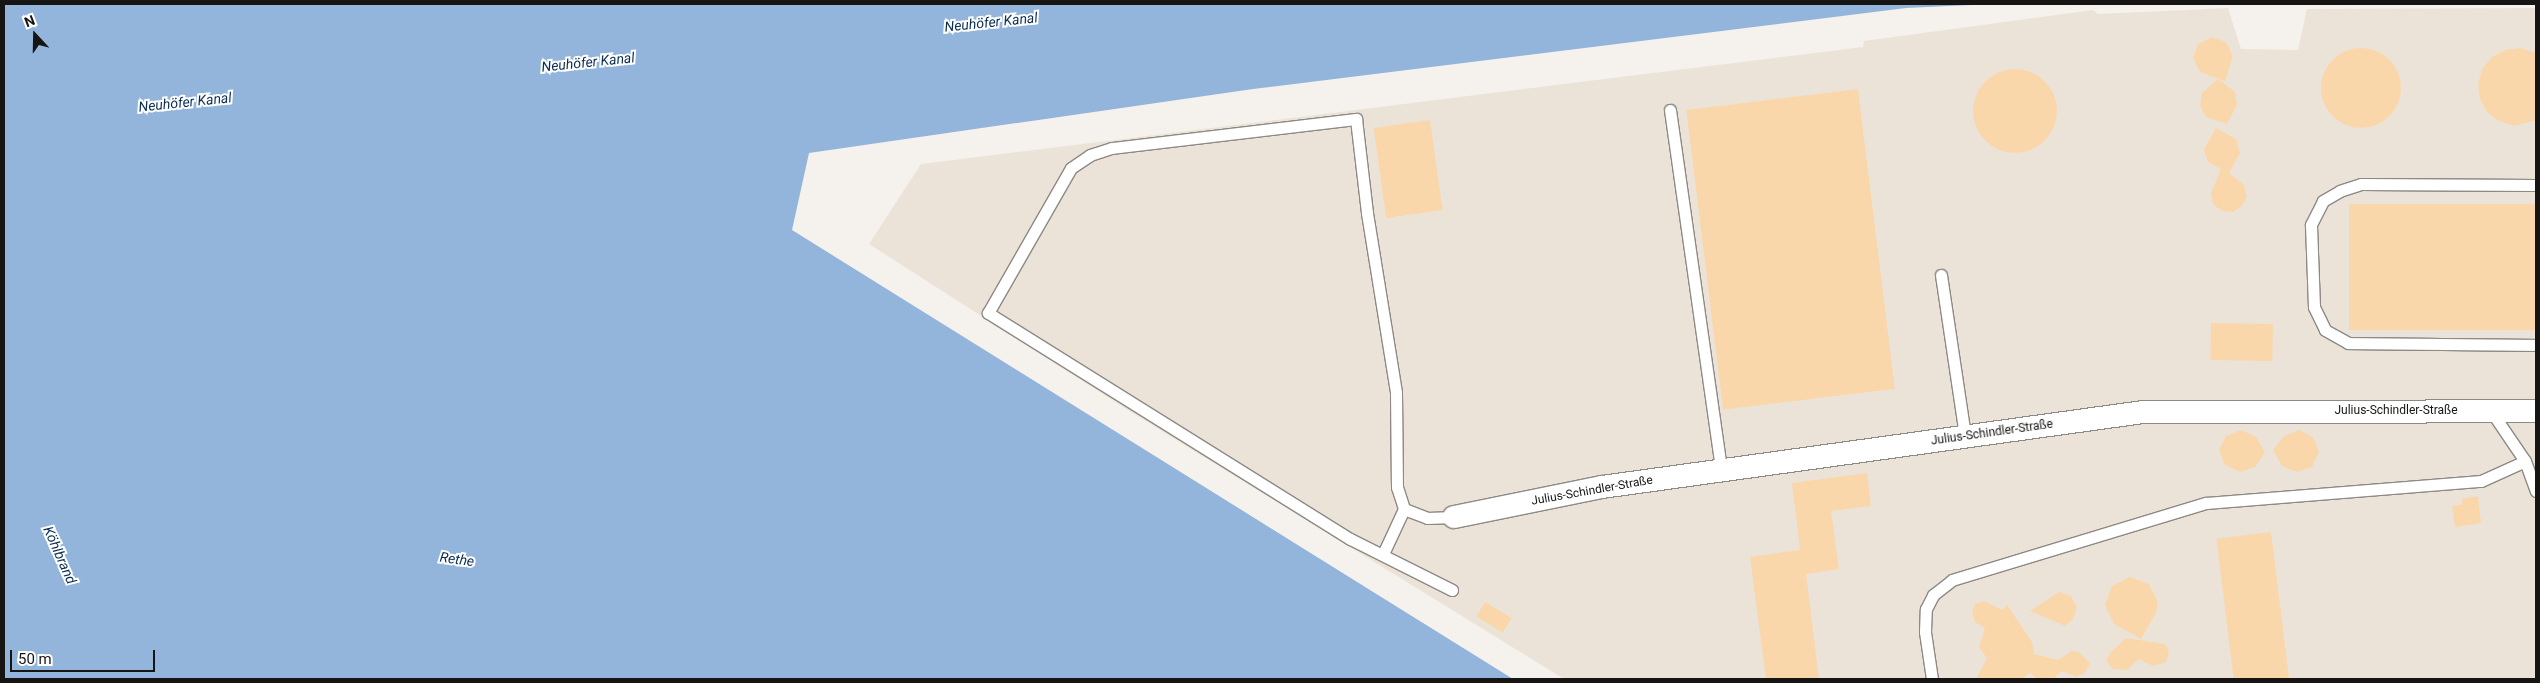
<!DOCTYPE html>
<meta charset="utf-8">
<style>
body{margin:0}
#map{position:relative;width:2540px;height:683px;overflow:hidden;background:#f5f1ec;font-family:Roboto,sans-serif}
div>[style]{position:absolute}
.built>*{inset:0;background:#ece3d8}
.water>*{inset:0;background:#93b5dc}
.building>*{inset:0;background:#f9d7ab;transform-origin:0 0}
.round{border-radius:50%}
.roads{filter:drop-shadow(1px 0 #8d8985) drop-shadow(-1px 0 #8d8985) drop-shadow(0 1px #8d8985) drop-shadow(0 -1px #8d8985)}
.service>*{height:11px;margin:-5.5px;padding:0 5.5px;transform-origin:5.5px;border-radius:5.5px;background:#fff}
.minor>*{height:22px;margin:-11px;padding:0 11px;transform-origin:11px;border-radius:11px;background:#fff}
span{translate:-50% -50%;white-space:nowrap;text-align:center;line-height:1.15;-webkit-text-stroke:4px #fff;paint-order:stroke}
.street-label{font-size:12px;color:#161513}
.water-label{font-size:14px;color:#0a2d52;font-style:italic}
.frame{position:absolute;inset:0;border:5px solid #161513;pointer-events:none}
.north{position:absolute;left:10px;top:10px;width:50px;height:50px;-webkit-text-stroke:4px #fff;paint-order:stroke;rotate:339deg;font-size:14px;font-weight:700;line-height:20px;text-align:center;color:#161513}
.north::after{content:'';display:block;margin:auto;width:18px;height:22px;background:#161513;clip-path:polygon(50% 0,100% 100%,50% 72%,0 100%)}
.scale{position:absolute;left:10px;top:650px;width:145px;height:22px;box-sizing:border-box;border:2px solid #161513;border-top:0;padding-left:6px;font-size:15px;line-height:18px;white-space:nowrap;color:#161513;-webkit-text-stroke:4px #fff;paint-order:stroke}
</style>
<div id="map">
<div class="built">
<i style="clip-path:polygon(2228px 8px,2241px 49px,2298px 50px,2307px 9px,2536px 8px,2536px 679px,1564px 679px,1131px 412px,869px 244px,921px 164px,1863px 47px,1864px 41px,2093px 10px,2098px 14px)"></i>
</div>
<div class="water">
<i style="clip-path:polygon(4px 4px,1993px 4px,1906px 8px,1253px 89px,809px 153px,792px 230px,1513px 679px,4px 679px)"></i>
</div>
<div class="building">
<i style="clip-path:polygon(2212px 37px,2226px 42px,2233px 56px,2225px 81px,2218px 79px,2235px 92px,2237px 105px,2227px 124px,2206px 117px,2200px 106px,2202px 93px,2218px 79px,2200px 72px,2193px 58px,2198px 44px)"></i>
<i style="clip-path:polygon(2520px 48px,2536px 53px,2536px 120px,2514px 126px,2499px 121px,2487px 112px,2480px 99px,2478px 84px,2482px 69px,2492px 57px,2505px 50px)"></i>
<i class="round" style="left:2321px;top:48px;width:80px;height:80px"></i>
<i class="round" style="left:1973px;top:69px;width:84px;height:84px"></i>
<i style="left:1858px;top:89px;width:302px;height:173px;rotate:83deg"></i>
<i style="left:1430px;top:120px;width:91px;height:57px;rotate:82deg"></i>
<i style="clip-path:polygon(2216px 128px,2236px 139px,2240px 153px,2229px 173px,2244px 185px,2247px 196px,2242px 206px,2233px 212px,2222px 211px,2213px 204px,2211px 193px,2221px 169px,2208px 162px,2204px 149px)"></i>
<i style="left:2349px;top:204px;width:187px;height:126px"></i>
<i style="left:2211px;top:323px;width:62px;height:37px;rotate:1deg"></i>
<i style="clip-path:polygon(2241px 430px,2256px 437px,2265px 452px,2255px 467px,2240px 472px,2225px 465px,2219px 450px,2226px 436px)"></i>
<i style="clip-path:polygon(2299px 430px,2313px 437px,2319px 452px,2312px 467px,2297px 472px,2282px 466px,2273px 450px,2284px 436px)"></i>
<i style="clip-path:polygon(1867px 473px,1871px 506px,1831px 511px,1839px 569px,1806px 574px,1819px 679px,1766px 679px,1750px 557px,1800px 550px,1792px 483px)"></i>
<i style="clip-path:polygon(2478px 496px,2481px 523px,2455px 527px,2452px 506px,2462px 505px,2462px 499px)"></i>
<i style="left:2271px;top:532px;width:148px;height:55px;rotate:83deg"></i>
<i style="clip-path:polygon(2130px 577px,2149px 584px,2158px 602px,2156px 613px,2141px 639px,2114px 624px,2105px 605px,2112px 586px)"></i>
<i style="clip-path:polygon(2059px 592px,2071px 596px,2077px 607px,2073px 619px,2065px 626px,2030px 611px)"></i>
<i style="clip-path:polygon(1984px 601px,2002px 610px,2007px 605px,2032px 642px,2034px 654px,2058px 660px,2072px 651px,2079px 652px,2090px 663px,2085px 673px,2076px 677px,2062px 671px,2053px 679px,2037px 679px,2030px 673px,2022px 679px,1976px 679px,1987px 658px,1979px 647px,1985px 628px,1975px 622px,1972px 613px,1975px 604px)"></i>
<i style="left:1485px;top:602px;width:31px;height:17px;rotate:31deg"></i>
<i style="clip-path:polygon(2126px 638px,2165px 644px,2169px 653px,2166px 662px,2153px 666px,2139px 659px,2127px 670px,2113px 669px,2106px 661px,2111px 652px)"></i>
</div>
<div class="roads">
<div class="service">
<i style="left:1670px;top:110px;width:364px;rotate:81.9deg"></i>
<i style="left:2536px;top:185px;width:175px;rotate:-179.7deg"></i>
<i style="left:2361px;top:184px;width:22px;rotate:162deg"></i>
<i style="left:2340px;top:191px;width:20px;rotate:150deg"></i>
<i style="left:2323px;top:201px;width:27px;rotate:117deg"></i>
<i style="left:2311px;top:225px;width:82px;rotate:87.9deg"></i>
<i style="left:2314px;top:307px;width:25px;rotate:64deg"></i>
<i style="left:2325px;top:330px;width:26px;rotate:29deg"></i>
<i style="left:2348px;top:343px;width:188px;rotate:0.6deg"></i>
<i style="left:1941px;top:275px;width:163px;rotate:81.5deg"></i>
<i style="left:2491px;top:411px;width:60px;rotate:55.8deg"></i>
<i style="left:2525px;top:461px;width:32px;rotate:70deg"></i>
<i style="left:1383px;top:554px;width:50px;rotate:-65deg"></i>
<i style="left:1452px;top:590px;width:114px;rotate:-153.4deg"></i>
<i style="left:1350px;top:539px;width:427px;rotate:-148deg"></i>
<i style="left:988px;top:313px;width:167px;rotate:-60.2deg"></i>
<i style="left:1071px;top:168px;width:23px;rotate:-34deg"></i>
<i style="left:1090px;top:155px;width:23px;rotate:-18deg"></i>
<i style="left:1112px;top:148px;width:246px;rotate:-6.8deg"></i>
<i style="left:1356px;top:119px;width:95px;rotate:83.3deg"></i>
<i style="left:1367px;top:213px;width:182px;rotate:80.8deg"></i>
<i style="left:1396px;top:393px;width:94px;rotate:89.4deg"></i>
<i style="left:1397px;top:487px;width:23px;rotate:72deg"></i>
<i style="left:1404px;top:509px;width:25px;rotate:21deg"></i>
<i style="left:1427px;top:518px;width:27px;rotate:-2deg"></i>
<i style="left:1932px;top:679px;width:48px;rotate:-98.5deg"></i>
<i style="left:1925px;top:632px;width:23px;rotate:-88deg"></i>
<i style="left:1926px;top:609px;width:16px;rotate:-63deg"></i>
<i style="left:1933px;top:595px;width:24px;rotate:-38deg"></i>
<i style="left:1952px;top:580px;width:265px;rotate:-16.9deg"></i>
<i style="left:2206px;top:503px;width:276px;rotate:-4.6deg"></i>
<i style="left:2481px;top:481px;width:48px;rotate:-24.4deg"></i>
</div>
<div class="minor">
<i style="left:1454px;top:517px;width:151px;rotate:-11.5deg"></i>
<i style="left:1602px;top:487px;width:546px;rotate:-7.89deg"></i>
<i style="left:2143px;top:412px;width:393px;rotate:-0.1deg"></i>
</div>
</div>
<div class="street-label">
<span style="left:2396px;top:411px">Julius-Schindler-Straße</span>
<span style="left:1992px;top:433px;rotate:-8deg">Julius-Schindler-Straße</span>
<span style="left:1592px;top:491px;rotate:-10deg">Julius-Schindler-Straße</span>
</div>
<div class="water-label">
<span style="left:991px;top:22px;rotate:-6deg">Neuhöfer Kanal</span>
<span style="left:588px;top:62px;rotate:-6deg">Neuhöfer Kanal</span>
<span style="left:185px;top:102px;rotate:-6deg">Neuhöfer Kanal</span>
<span style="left:60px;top:555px;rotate:66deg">Köhlbrand</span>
<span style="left:457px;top:559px;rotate:8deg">Rethe</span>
</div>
<div class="frame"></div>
<div class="north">N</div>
<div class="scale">50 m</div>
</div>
